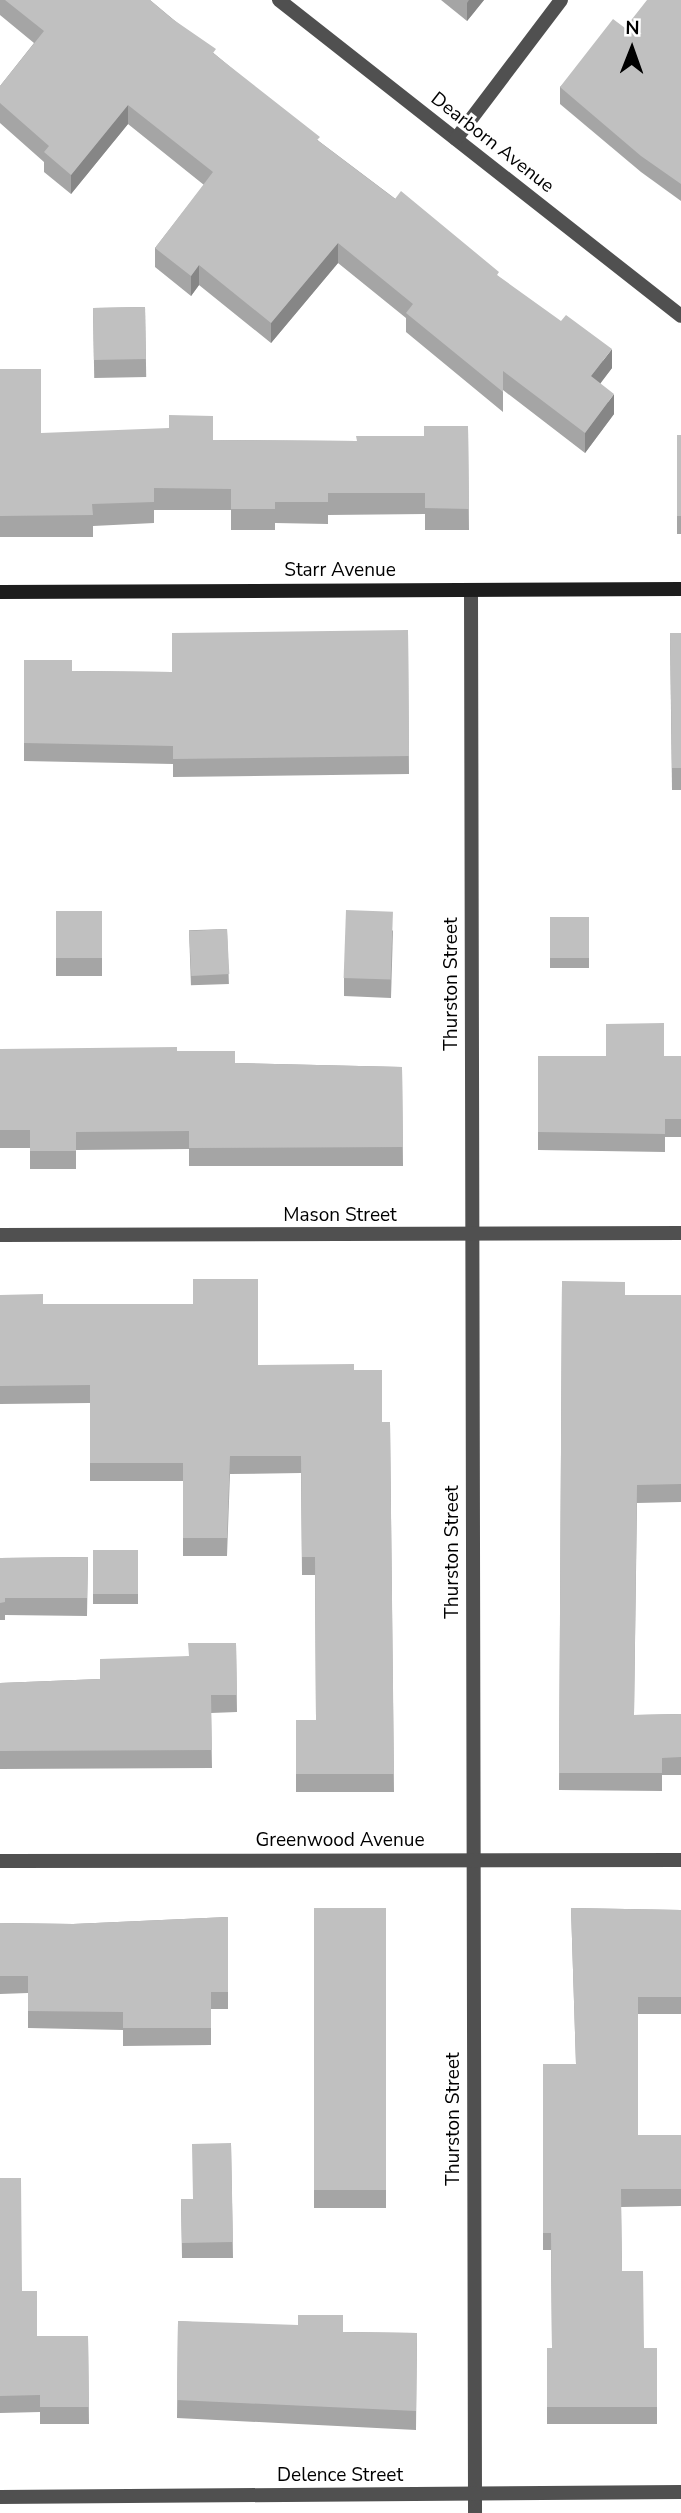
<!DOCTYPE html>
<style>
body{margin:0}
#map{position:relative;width:681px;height:2513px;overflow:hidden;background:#fff;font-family:"Nunito Sans",sans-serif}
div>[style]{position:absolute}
.minor>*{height:14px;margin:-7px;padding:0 7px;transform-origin:7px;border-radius:7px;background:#505050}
.secondary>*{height:14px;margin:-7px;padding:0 7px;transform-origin:7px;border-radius:7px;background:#1d1d1d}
.wall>*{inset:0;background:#a5a5a5;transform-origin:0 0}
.shaded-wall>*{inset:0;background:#868686}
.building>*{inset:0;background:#c0c0c0;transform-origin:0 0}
span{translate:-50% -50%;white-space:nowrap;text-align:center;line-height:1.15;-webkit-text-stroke:6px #fff;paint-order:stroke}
.street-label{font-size:19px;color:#000}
.north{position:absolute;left:597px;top:14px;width:70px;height:70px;-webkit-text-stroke:5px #fff;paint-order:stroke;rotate:1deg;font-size:19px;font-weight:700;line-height:28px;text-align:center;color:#000}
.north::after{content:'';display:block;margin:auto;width:24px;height:32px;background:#000;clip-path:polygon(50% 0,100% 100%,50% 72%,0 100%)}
</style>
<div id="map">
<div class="minor">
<i style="left:279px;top:0;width:511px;rotate:38.17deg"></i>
<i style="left:456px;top:139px;width:174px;rotate:-52.9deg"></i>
<i style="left:471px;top:590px;width:1923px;rotate:89.88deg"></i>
<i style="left:0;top:1235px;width:681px;rotate:-0.17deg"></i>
<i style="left:0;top:1861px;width:681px;rotate:-0.08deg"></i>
<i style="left:0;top:2497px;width:681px;rotate:-0.42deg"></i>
</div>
<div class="secondary">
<i style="left:0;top:592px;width:681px;rotate:-0.25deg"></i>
</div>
<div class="wall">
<i style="clip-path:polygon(0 0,150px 0,320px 142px,499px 277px,612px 368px,600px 383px,614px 414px,585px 453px,503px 390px,503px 412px,406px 332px,406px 318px,338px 263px,271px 343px,199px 285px,191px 296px,155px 267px,155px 248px,204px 185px,128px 124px,71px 194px,44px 172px,44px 162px,0 123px,0 86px,34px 43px,0 15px)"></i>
<i style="clip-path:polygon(441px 0,484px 0,467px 21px)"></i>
<i style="clip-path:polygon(681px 0,681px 201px,641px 172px,560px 104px,560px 87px,625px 28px)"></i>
<i style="left:145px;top:307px;width:70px;height:52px;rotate:89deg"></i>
<i style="clip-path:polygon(0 369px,41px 433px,213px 440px,357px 441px,424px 436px,468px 426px,469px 530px,425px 530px,425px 514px,328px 515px,328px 524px,275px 523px,275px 530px,231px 530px,231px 510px,154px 510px,154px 523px,93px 526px,93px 537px,0 537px)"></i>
<i style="left:677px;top:435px;width:4px;height:99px"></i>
<i style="clip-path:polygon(408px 630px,409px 774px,173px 777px,173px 764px,24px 761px,24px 660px,72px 671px,172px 672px)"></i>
<i style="clip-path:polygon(670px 633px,681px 633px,681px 790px,672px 790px)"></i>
<i style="left:102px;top:911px;width:65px;height:46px;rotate:90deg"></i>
<i style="left:550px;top:917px;width:39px;height:51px"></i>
<i style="left:227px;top:929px;width:55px;height:38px;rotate:88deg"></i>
<i style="clip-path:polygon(393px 930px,391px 998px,344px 996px,344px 978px)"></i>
<i style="clip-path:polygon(0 1049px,177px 1051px,235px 1063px,402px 1067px,403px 1166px,189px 1166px,189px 1149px,76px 1150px,76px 1169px,30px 1169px,30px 1148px,0 1148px)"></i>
<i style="clip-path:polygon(538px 1056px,681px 1056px,681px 1137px,665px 1137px,665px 1152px,538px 1150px)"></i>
<i style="clip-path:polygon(562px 1281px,625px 1295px,681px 1295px,681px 1502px,637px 1503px,634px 1715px,681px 1714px,681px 1775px,662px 1775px,662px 1791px,559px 1790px)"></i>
<i style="clip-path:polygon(0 1295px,43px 1304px,258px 1365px,354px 1370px,382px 1422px,390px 1422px,394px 1792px,296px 1792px,296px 1720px,316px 1720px,315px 1575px,302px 1575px,301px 1473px,230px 1474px,227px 1556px,183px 1556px,183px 1481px,90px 1481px,90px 1403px,0 1404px)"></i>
<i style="left:93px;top:1550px;width:45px;height:54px"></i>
<i style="clip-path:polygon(88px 1557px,87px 1616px,5px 1615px,5px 1620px,0 1620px,0 1558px)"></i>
<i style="clip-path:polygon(236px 1643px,237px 1712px,211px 1713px,212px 1768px,0 1769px,0 1683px,100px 1679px,189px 1656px)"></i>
<i style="left:314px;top:1908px;width:72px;height:300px"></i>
<i style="clip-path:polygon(571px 1908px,681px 1910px,681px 2014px,638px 2014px,638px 2135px,681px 2135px,681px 2206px,621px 2207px,622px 2271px,644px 2348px,657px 2348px,657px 2424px,547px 2424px,547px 2348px,552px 2348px,551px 2250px,543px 2250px,543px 2064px,576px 2064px)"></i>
<i style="clip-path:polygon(228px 1917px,228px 2009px,211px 2009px,211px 2045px,123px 2046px,123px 2030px,28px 2028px,28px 1993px,0 1994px,0 1923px,73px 1924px)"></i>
<i style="clip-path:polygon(231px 2143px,233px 2258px,182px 2258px,181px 2199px,193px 2199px)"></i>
<i style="clip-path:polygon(0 2178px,22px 2291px,37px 2336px,88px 2336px,89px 2424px,40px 2424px,40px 2412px,0 2413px)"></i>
<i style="clip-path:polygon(178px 2321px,343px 2332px,417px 2333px,416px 2430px,177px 2418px)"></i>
</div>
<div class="shaded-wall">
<i style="clip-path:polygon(469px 0,484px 0,467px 21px,467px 3px)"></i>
<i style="clip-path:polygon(128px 105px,128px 124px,71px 194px,71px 175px)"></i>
<i style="clip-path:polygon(338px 243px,338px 263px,271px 343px,271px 323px)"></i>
<i style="clip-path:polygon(199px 265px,199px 285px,191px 296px,191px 276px)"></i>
<i style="clip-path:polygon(612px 349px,612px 368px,591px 396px,591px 376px)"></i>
<i style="clip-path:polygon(614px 394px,614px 414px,585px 453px,585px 433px)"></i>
</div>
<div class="building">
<i style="clip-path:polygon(5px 0,150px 0,171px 18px,216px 49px,213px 53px,320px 137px,317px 140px,395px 199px,401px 191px,499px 272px,497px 275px,561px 321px,566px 315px,612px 349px,591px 376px,614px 394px,585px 433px,503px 371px,503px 392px,406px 313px,413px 304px,338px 243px,271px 323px,199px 265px,191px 276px,155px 248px,213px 172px,128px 105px,71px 175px,44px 152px,49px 146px,0 103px,0 86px,44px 31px)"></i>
<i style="clip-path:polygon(647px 0,681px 0,681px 184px,641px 156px,560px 87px,613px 19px,625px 28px)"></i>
<i style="left:145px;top:307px;width:52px;height:52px;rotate:89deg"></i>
<i style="clip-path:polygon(0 369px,41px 369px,41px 433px,169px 428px,169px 415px,213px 416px,213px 440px,357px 441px,356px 436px,424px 436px,424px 426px,468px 426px,469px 509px,425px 508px,425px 493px,328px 493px,328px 502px,275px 502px,275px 509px,231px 509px,231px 489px,154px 488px,154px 502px,92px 504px,93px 515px,0 516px)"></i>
<i style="left:677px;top:435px;width:4px;height:81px"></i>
<i style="clip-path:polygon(408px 630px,409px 756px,173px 759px,173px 746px,24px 743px,24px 660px,72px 660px,72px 671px,172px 672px,172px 633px)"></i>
<i style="clip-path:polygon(670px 633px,681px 633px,681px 768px,672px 768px)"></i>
<i style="left:346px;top:910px;width:47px;height:68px;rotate:2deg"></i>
<i style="left:102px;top:911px;width:47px;height:46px;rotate:90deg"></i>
<i style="left:550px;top:917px;width:39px;height:41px"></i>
<i style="left:227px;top:929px;width:45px;height:38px;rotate:87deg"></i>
<i style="clip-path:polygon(664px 1023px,664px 1056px,681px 1056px,681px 1119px,665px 1119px,665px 1134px,538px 1132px,538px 1056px,606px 1056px,606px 1024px)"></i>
<i style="clip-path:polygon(177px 1047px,177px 1051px,235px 1051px,235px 1063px,402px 1067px,403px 1147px,189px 1148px,189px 1131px,76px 1132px,76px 1151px,30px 1151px,30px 1130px,0 1130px,0 1049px)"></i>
<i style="clip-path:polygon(193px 1279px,258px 1279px,258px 1365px,354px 1364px,354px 1370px,382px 1370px,382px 1422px,390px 1422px,394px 1774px,296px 1774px,296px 1720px,316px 1720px,315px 1557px,302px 1557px,301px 1456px,230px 1456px,227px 1538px,183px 1538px,183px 1463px,90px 1463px,90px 1385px,0 1386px,0 1295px,43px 1294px,43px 1304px,193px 1304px)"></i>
<i style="clip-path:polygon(562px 1281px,625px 1282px,625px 1295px,681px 1295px,681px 1484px,637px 1485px,634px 1715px,681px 1714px,681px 1757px,662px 1758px,662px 1773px,559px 1773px)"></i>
<i style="left:93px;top:1550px;width:45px;height:44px"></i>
<i style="clip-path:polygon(88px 1557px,87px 1598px,5px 1598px,5px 1602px,0 1603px,0 1558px)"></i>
<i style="clip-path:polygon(188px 1643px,236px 1643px,237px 1695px,211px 1695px,212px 1750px,0 1751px,0 1683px,100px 1679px,100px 1659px,189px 1656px)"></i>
<i style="left:314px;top:1908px;width:72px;height:282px"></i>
<i style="clip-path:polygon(571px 1908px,681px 1910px,681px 1997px,638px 1997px,638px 2135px,681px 2135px,681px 2189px,621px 2189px,622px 2271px,643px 2271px,644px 2348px,657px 2348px,657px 2407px,547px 2407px,547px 2348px,552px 2348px,551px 2233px,543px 2233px,543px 2064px,576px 2064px)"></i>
<i style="clip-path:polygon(228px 1917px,228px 1992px,211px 1992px,211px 2028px,123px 2028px,123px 2012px,28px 2011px,28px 1976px,0 1976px,0 1923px,73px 1924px)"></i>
<i style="clip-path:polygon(231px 2143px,233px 2242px,182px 2243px,181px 2199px,193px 2199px,192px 2144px)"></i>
<i style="clip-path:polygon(0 2178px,21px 2178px,22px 2291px,37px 2291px,37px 2336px,88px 2336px,89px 2407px,40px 2407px,40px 2395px,0 2396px)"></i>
<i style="clip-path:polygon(298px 2315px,343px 2315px,343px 2332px,417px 2333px,416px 2411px,177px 2400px,178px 2321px,298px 2325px)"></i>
</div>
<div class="street-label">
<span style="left:492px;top:143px;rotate:38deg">Dearborn Avenue</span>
<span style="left:340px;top:571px">Starr Avenue</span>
<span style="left:452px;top:984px;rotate:-90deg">Thurston Street</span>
<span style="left:340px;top:1216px">Mason Street</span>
<span style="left:453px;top:1552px;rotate:-90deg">Thurston Street</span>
<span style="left:340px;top:1841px">Greenwood Avenue</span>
<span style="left:454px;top:2119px;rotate:-90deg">Thurston Street</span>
<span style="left:340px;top:2476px">Delence Street</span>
</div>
<div class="north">N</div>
</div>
